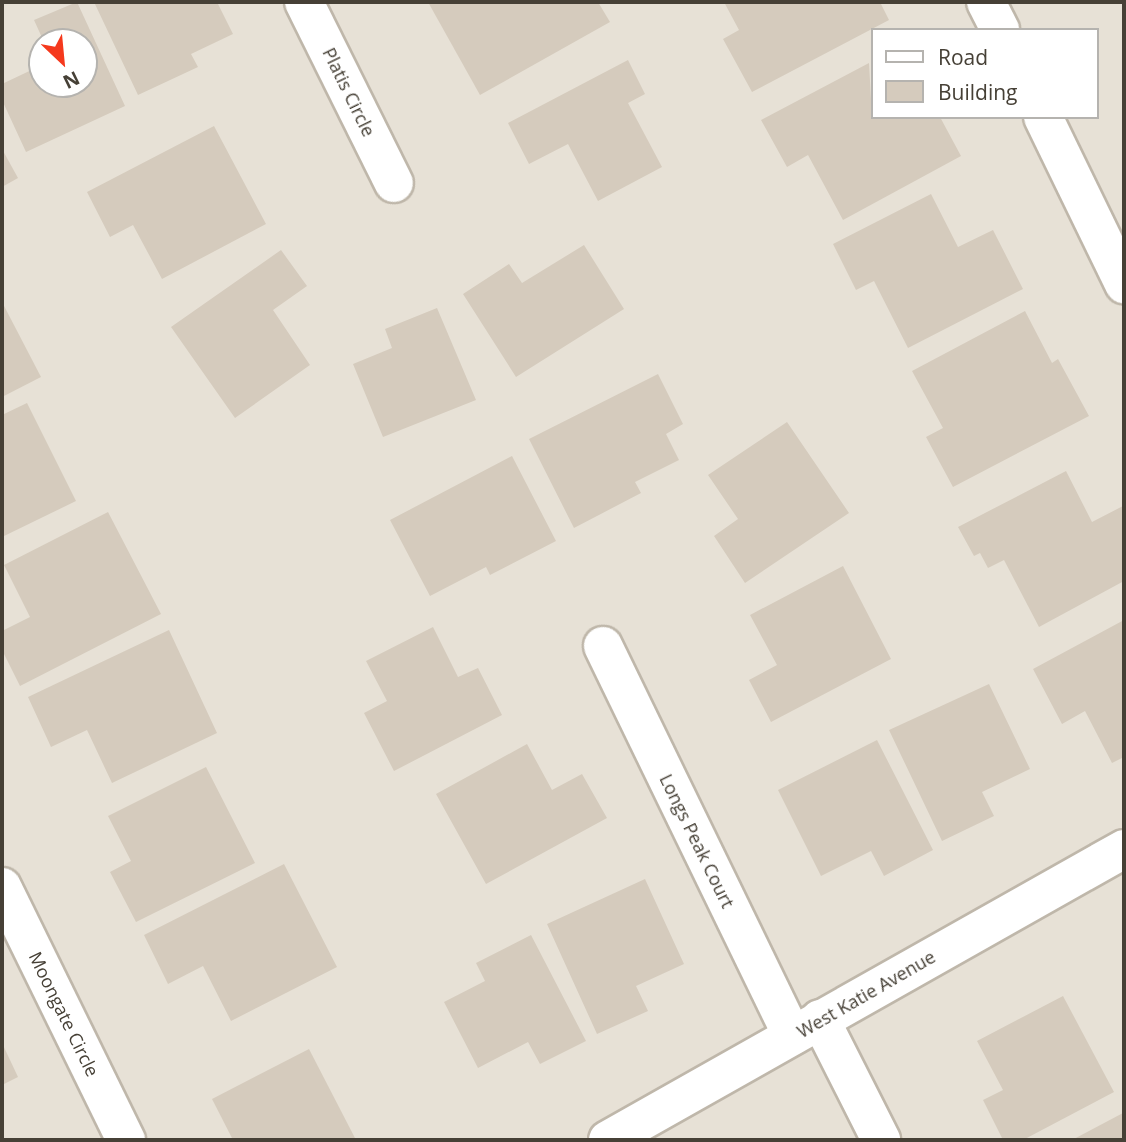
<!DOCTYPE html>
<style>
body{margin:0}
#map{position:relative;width:1126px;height:1142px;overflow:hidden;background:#f3f0e8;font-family:"Open Sans",sans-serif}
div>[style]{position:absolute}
.residential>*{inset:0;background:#e7e1d6}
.building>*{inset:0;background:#d5cbbd}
.roads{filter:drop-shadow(2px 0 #bfb7aa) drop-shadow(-2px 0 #bfb7aa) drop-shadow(0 2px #bfb7aa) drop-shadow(0 -2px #bfb7aa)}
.street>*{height:38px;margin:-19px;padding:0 19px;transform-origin:19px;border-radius:19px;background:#fff}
span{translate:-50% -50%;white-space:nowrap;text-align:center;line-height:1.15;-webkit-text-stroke:5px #fff;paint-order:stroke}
.street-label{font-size:18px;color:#464036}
.frame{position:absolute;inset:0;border:4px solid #464036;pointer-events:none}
.legend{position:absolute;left:871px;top:28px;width:228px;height:91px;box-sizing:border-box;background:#fff;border:2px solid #b5b3af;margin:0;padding:9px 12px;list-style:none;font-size:21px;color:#464036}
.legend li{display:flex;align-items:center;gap:14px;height:35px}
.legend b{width:35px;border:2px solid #b5b3af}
.north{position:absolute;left:28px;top:28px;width:70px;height:70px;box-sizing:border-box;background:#fff;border:2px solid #b5b3af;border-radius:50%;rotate:154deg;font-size:19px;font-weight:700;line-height:28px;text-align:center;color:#464036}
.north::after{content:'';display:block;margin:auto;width:24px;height:32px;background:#f5391d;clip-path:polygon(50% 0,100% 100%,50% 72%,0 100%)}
</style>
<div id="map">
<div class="residential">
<i style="clip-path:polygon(evenodd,2px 2px,1124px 2px,1124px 1140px,2px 1140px,2px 2px,872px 30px,1096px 30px,1096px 117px,872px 117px,872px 30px,2px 2px,42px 42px,84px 42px,84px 84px,42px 84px,42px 42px)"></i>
</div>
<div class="building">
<i style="clip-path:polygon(77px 2px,125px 106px,26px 152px,2px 100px,2px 84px,42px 65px,42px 84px,84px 84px,84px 42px,44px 42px,34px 20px)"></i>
<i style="clip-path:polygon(94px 2px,217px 2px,233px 34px,191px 54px,198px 67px,138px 95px)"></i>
<i style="clip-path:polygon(428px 2px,598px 2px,610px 22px,480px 95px)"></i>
<i style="clip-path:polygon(724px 2px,880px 2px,889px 20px,752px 92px,723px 39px,739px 30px)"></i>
<i style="clip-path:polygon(628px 60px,645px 94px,628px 103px,662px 167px,598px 201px,568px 144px,529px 164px,508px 123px)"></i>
<i style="clip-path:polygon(869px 63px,872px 117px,940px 117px,961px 156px,843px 220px,808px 155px,787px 167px,761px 120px)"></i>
<i style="clip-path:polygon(214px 126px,266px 224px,162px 279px,133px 225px,110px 237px,87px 192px)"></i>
<i style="clip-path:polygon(2px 149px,18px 178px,2px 187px)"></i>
<i style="clip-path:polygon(931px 194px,958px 247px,993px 230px,1023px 289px,908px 348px,874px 281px,856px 290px,833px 244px)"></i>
<i style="clip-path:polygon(584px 245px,624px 309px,516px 377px,463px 294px,509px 264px,522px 283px)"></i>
<i style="clip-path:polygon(281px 250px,307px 286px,273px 310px,310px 365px,235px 418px,171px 327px)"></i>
<i style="clip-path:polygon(2px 302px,41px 377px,2px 397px)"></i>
<i style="clip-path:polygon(437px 308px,476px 400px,383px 437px,353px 364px,392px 348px,385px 329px)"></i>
<i style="clip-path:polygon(1025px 311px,1052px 363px,1058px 359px,1089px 416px,953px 487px,926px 437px,943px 428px,912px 371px)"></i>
<i style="clip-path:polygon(658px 374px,683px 424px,666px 434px,679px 460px,635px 482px,641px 493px,574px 528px,529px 439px)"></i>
<i style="clip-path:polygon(27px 403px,76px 501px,2px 537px,2px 415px)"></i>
<i style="clip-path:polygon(787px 422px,849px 513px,745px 583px,714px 536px,738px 519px,708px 475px)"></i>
<i style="clip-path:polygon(512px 456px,556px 541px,490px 575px,486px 567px,430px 596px,390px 520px)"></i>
<i style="clip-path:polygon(1066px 471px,1092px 522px,1123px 506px,1124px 581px,1039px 627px,1004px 560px,988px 568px,980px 553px,974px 556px,958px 527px)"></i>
<i style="clip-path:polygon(108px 512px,161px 614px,20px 686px,2px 650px,2px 631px,30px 617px,4px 565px)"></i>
<i style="clip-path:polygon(843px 566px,891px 659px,771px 722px,749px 680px,777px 665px,750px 615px)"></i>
<i style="clip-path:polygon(1124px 620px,1124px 757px,1112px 763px,1085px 711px,1062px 724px,1033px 669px)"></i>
<i style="clip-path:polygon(433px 627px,458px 677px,478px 668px,502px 715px,394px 771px,364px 713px,387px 701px,366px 661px)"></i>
<i style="clip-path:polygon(169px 630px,217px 733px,112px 783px,87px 730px,51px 747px,28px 697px)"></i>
<i style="clip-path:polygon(989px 684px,1030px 769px,982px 792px,994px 816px,942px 841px,889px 730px)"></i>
<i style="clip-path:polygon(877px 740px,933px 850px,884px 876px,871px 851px,821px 876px,778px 790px)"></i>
<i style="clip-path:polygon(527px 744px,552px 790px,582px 774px,607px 818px,486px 884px,436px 794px)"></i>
<i style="clip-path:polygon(206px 767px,255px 863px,136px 922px,110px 872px,131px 861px,108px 816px)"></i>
<i style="clip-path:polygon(284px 864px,337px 967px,231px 1021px,203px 966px,168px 984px,144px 935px)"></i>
<i style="clip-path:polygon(645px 879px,684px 964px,636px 986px,648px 1011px,597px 1034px,547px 924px)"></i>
<i style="clip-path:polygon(531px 935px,586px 1041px,540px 1064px,528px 1042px,478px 1068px,444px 1002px,485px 981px,476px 963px)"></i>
<i style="clip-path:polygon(1063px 996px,1114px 1092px,1023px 1140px,1003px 1140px,983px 1100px,1003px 1090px,977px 1041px)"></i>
<i style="clip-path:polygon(2px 1043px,18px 1077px,2px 1085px)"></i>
<i style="clip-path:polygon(309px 1049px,356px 1140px,233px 1140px,212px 1099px)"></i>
<i style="clip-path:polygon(1123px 1113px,1124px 1140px,1072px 1140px)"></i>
</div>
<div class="roads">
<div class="street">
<i style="left:304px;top:2px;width:202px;rotate:63.6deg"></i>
<i style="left:986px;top:2px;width:31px;rotate:63deg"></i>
<i style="left:1043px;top:117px;width:186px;rotate:64.1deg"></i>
<i style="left:603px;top:646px;width:433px;rotate:64.1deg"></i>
<i style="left:2px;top:887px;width:282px;rotate:63.9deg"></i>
<i style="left:820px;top:1019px;width:136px;rotate:63.2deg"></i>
<i style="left:608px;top:1140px;width:592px;rotate:-29.42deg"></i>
</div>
</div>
<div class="street-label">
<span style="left:349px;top:92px;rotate:64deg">Platis Circle</span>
<span style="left:697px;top:841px;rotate:64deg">Longs Peak Court</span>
<span style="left:866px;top:994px;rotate:-30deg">West Katie Avenue</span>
<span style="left:64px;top:1014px;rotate:64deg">Moongate Circle</span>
</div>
<div class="frame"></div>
<ul class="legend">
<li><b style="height:9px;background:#fff"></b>Road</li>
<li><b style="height:19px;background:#d5cbbd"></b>Building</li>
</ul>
<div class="north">N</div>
</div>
